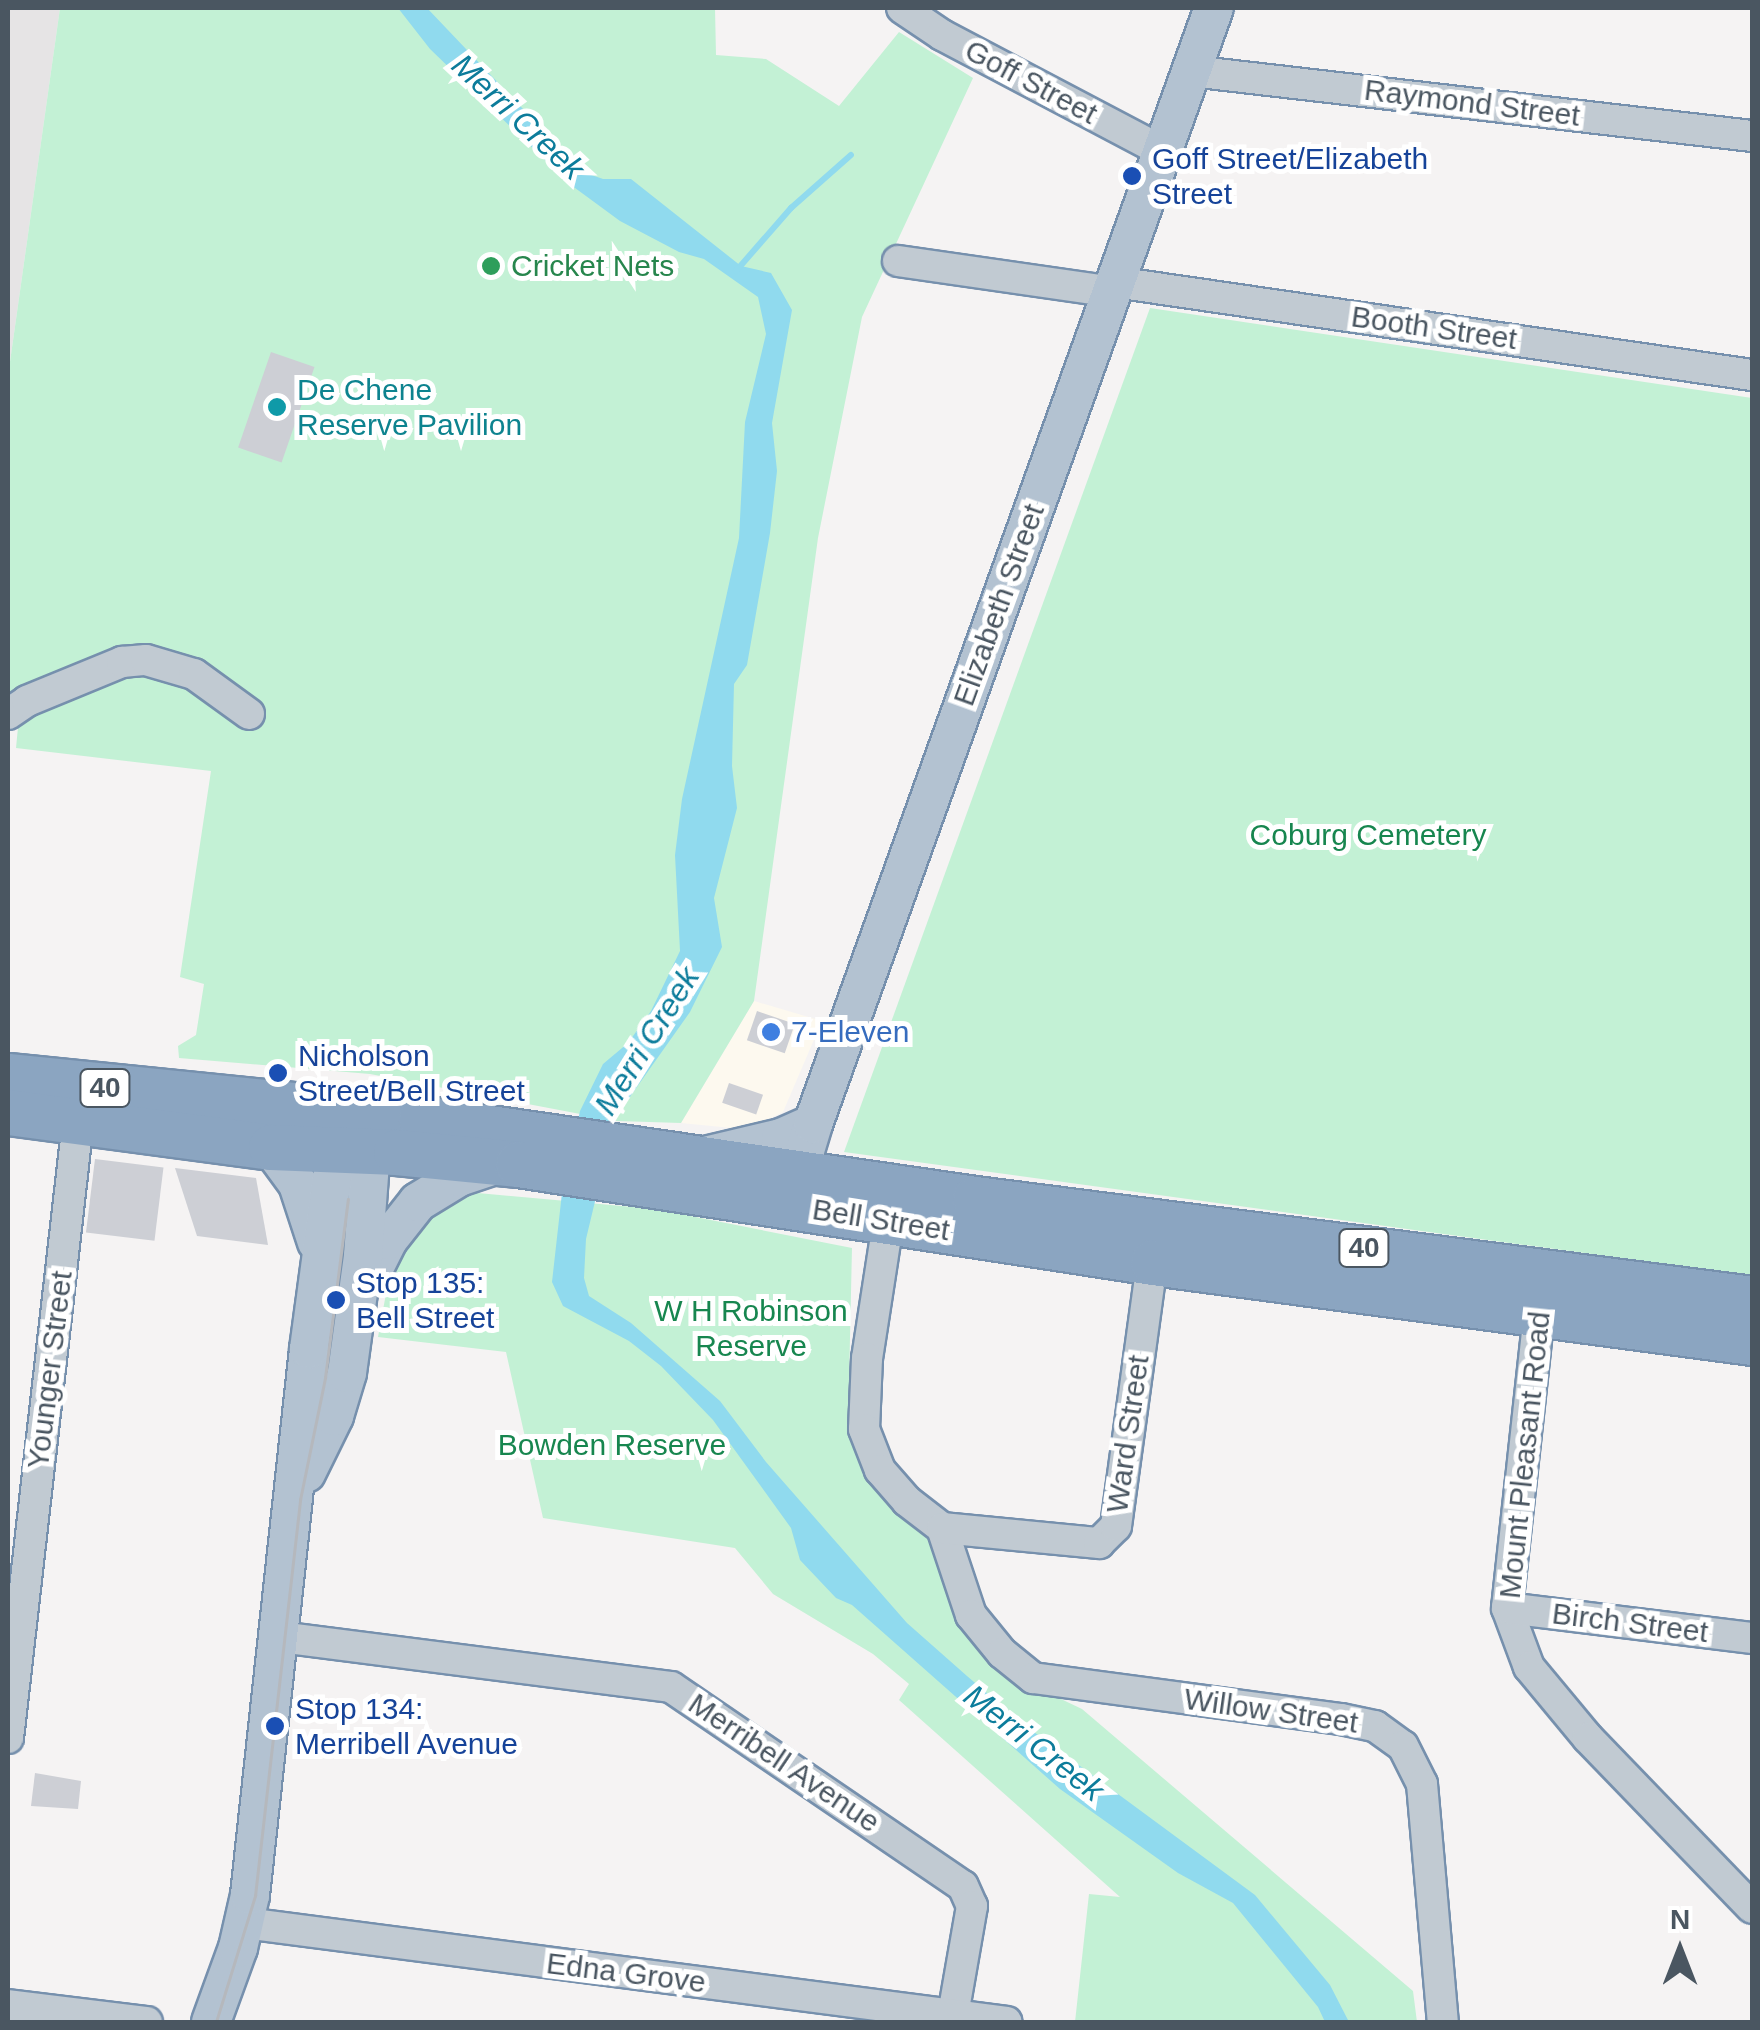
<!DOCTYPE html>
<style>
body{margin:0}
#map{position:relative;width:1760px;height:2030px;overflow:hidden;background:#f5f3f3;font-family:Arial,sans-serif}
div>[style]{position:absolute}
.commercial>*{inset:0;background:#fdf9ef}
.education>*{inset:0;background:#e6e4e5}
.green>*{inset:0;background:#c3f1d5}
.water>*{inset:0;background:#90daee}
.stream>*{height:6px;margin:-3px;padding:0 3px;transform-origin:3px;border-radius:3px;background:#90daee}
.building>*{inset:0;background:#cdcfd5;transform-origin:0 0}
.roads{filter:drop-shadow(2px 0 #7690ad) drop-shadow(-2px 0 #7690ad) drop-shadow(0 2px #7690ad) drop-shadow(0 -2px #7690ad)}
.minor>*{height:30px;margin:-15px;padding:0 15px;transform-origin:15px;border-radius:15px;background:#c1cad2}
.major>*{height:38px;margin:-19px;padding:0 19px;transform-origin:19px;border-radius:19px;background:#b3c2d1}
.highway>*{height:45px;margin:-22.5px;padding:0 22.5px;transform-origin:22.5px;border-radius:22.5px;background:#8ba5c1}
.tram>*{height:2.5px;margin:-1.25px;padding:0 1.25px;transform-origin:1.25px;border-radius:1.25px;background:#b5b8bd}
.dots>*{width:28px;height:28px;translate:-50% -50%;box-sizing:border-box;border:5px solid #fff;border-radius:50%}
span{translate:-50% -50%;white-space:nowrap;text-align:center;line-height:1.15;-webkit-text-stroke:10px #fff;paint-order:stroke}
.shield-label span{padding:2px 8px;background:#fff;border:2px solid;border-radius:8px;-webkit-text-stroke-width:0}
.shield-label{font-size:28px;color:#4a5661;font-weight:700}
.street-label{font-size:30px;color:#4a5661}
.transit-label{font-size:30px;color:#164399}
.left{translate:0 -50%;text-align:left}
.leisure-label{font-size:30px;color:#27864d}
.culture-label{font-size:30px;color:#0d838f}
.park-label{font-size:30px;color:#17864f}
.shop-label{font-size:30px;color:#366cbe}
.water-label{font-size:32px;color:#0c7c9b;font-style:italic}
.frame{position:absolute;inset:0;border:10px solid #4a5661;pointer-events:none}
.north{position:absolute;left:1630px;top:1900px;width:100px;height:100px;-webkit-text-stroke:8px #fff;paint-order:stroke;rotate:0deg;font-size:28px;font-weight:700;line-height:40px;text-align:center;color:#4a5661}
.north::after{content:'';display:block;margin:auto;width:35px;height:45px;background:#4a5661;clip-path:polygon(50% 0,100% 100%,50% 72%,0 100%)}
</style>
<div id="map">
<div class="commercial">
<i style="clip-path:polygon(754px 1001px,822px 1021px,783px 1112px,761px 1123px,732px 1128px,681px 1123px)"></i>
</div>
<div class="education">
<i style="clip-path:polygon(8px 8px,60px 8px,8px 376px)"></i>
</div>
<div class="green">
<i style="clip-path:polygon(60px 8px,715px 8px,716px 55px,766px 59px,839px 106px,899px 32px,973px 78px,862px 317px,818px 538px,754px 1001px,681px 1123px,617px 1121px,370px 1074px,179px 1058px,178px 1046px,196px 1035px,204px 984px,180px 977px,211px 771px,16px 748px,19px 717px,8px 708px,8px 376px)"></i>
<i style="clip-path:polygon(1150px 308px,1752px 398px,1752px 1276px,844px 1152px)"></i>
<i style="clip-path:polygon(467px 1192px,655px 1209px,852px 1248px,848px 1428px,889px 1503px,931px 1529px,1008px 1674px,1082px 1709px,1413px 1991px,1417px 2022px,1075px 2022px,1089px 1894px,1120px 1897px,899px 1700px,909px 1684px,873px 1654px,773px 1594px,735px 1548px,543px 1518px,506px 1352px,378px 1337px,390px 1272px,408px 1235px,430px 1213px)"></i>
</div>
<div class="water">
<i style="clip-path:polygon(398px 8px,427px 8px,583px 172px,603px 179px,631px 179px,741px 266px,771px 273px,792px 310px,772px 423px,777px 471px,770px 533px,747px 665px,734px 684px,732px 766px,737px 808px,714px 898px,722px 947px,690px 1012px,615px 1118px,586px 1239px,584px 1278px,589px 1296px,631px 1323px,720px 1401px,766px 1462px,907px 1623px,967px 1676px,1023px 1724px,1255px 1895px,1330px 1985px,1349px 2022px,1325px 2022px,1318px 2007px,1233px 1903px,1178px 1873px,1060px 1789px,852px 1605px,836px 1598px,800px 1560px,791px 1528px,713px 1420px,661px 1366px,629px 1341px,563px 1306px,552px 1282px,562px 1193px,580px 1111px,603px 1064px,628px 1043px,651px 1011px,680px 951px,675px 855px,682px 799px,739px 538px,745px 422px,766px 334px,758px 297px,704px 259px,679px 252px,620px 221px,571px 185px,430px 49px)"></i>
</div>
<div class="stream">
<i style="left:736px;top:271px;width:84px;rotate:-48.9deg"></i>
<i style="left:791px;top:208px;width:80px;rotate:-41.5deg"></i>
</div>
<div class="building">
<i style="left:271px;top:352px;width:46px;height:101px;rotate:19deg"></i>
<i style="left:757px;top:1011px;width:40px;height:31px;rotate:19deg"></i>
<i style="left:729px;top:1083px;width:36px;height:21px;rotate:19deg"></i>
<i style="left:95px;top:1159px;width:69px;height:74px;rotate:7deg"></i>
<i style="clip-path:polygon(175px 1168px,256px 1178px,268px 1245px,197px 1236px)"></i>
<i style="clip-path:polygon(35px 1773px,81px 1781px,78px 1809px,31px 1806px)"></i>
</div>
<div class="roads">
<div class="minor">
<i style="left:902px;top:8px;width:48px;rotate:34deg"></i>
<i style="left:942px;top:35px;width:249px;rotate:27.8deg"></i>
<i style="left:1191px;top:71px;width:565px;rotate:6.61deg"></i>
<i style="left:898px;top:261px;width:216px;rotate:8.2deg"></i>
<i style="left:1115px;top:282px;width:644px;rotate:8.31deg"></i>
<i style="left:8px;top:714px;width:23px;rotate:-34deg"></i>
<i style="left:27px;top:701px;width:103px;rotate:-22.3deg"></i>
<i style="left:122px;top:662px;width:24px;rotate:-5deg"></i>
<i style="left:146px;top:660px;width:50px;rotate:16.3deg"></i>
<i style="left:194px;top:674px;width:68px;rotate:36deg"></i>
<i style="left:888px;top:1223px;width:137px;rotate:98.8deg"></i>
<i style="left:867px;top:1358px;width:71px;rotate:92.4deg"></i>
<i style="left:864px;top:1429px;width:44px;rotate:68.7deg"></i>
<i style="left:880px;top:1470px;width:41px;rotate:48.9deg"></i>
<i style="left:907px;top:1501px;width:44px;rotate:37.6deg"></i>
<i style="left:1541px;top:1295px;width:315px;rotate:96.2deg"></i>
<i style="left:1507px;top:1608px;width:63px;rotate:69.6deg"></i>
<i style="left:1529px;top:1667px;width:92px;rotate:50.3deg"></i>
<i style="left:1588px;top:1738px;width:236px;rotate:46deg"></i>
<i style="left:942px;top:1528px;width:92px;rotate:71.6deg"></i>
<i style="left:971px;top:1615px;width:49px;rotate:50.8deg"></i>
<i style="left:1002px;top:1653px;width:40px;rotate:39deg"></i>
<i style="left:1033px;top:1678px;width:311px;rotate:7.6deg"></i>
<i style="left:1341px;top:1719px;width:35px;rotate:12deg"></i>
<i style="left:1375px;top:1726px;width:34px;rotate:36deg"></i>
<i style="left:1403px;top:1746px;width:42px;rotate:63.4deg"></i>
<i style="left:1422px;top:1784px;width:239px;rotate:85deg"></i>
<i style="left:942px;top:1528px;width:158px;rotate:5.5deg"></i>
<i style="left:1099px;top:1543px;width:24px;rotate:-45deg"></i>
<i style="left:1116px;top:1526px;width:286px;rotate:-82.2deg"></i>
<i style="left:1507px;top:1608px;width:247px;rotate:7deg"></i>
<i style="left:280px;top:1637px;width:394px;rotate:7.3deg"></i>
<i style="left:671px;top:1687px;width:353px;rotate:34.3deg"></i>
<i style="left:963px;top:1886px;width:22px;rotate:66deg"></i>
<i style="left:972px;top:1906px;width:111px;rotate:99.9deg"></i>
<i style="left:8px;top:1738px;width:620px;rotate:-83.52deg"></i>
<i style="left:245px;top:1923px;width:768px;rotate:7.4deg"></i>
<i style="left:8px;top:2005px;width:140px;rotate:7deg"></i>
</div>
<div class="major">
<i style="left:271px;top:1147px;width:46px;rotate:53.9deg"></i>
<i style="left:298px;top:1184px;width:61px;rotate:71.9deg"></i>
<i style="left:705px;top:1156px;width:78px;rotate:-13.3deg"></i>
<i style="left:781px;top:1138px;width:35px;rotate:-24deg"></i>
<i style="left:791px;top:1197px;width:76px;rotate:-73.2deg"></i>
<i style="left:813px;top:1124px;width:1186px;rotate:-70.24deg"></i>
<i style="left:369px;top:1278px;width:42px;rotate:-63.4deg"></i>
<i style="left:388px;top:1240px;width:48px;rotate:-51.7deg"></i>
<i style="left:418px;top:1202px;width:48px;rotate:-31.4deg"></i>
<i style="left:459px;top:1177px;width:41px;rotate:-18.4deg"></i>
<i style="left:306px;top:1473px;width:64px;rotate:-63.8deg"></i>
<i style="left:334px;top:1416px;width:45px;rotate:-73.2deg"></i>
<i style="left:347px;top:1373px;width:118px;rotate:-82.2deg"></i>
<i style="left:363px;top:1256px;width:133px;rotate:-85.7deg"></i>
<i style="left:211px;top:2022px;width:79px;rotate:-70deg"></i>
<i style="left:238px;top:1948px;width:54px;rotate:-77.2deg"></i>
<i style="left:250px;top:1895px;width:549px;rotate:-83.83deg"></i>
<i style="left:309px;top:1349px;width:230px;rotate:-82.3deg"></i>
</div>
<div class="highway">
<i style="left:8px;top:1076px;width:415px;rotate:5.8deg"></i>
<i style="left:421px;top:1118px;width:560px;rotate:8.32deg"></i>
<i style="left:975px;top:1199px;width:783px;rotate:7.33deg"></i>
<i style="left:8px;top:1112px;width:265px;rotate:7.6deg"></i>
<i style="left:271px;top:1147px;width:125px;rotate:2.3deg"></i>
<i style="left:396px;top:1152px;width:123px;rotate:5.6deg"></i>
<i style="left:518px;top:1164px;width:643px;rotate:8.77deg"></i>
<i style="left:1153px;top:1262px;width:604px;rotate:7.61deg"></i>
</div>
</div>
<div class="tram">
<i style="left:216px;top:2022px;width:132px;rotate:-72.8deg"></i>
<i style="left:255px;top:1896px;width:399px;rotate:-83.5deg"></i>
<i style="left:300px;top:1500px;width:125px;rotate:-78.4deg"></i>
<i style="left:325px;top:1378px;width:180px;rotate:-82.7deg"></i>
</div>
<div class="dots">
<i style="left:1132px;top:176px;background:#1a4fb4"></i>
<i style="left:491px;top:266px;background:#2e9e5b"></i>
<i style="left:277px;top:407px;background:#0f9aa8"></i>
<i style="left:771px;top:1032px;background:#3f7fe0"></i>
<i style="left:278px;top:1073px;background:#1a4fb4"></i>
<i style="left:336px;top:1300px;background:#1a4fb4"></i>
<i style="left:275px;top:1726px;background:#1a4fb4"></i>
</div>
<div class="shield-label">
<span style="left:105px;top:1088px">40</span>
<span style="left:1364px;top:1248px">40</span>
</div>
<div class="street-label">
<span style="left:1031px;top:82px;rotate:28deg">Goff Street</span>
<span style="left:1472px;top:103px;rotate:7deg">Raymond Street</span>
<span style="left:1434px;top:328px;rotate:8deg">Booth Street</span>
<span style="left:999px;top:605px;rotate:-70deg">Elizabeth Street</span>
<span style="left:881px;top:1220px;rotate:9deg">Bell Street</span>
<span style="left:50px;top:1370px;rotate:-83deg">Younger Street</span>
<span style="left:1128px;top:1434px;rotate:-82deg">Ward Street</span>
<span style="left:1525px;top:1455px;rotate:-84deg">Mount Pleasant Road</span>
<span style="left:1630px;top:1623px;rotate:7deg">Birch Street</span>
<span style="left:1271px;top:1711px;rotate:8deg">Willow Street</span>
<span style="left:784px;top:1763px;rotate:34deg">Merribell Avenue</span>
<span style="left:626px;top:1973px;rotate:7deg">Edna Grove</span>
</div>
<div class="transit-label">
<span class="left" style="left:1152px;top:176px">Goff Street/Elizabeth<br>Street</span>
<span class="left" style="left:298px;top:1073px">Nicholson<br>Street/Bell Street</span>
<span class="left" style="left:356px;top:1300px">Stop 135:<br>Bell Street</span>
<span class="left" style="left:295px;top:1726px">Stop 134:<br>Merribell Avenue</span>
</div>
<div class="leisure-label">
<span class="left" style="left:511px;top:266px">Cricket Nets</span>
</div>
<div class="culture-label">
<span class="left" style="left:297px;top:407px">De Chene<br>Reserve Pavilion</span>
</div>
<div class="park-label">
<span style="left:1368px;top:835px">Coburg Cemetery</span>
<span style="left:751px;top:1328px">W H Robinson<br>Reserve</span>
<span style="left:612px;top:1445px">Bowden Reserve</span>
</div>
<div class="shop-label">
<span class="left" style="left:791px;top:1032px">7-Eleven</span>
</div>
<div class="water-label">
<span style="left:518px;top:117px;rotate:43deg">Merri Creek</span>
<span style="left:647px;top:1041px;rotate:-58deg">Merri Creek</span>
<span style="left:1034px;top:1743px;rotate:38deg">Merri Creek</span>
</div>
<div class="frame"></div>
<div class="north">N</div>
</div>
